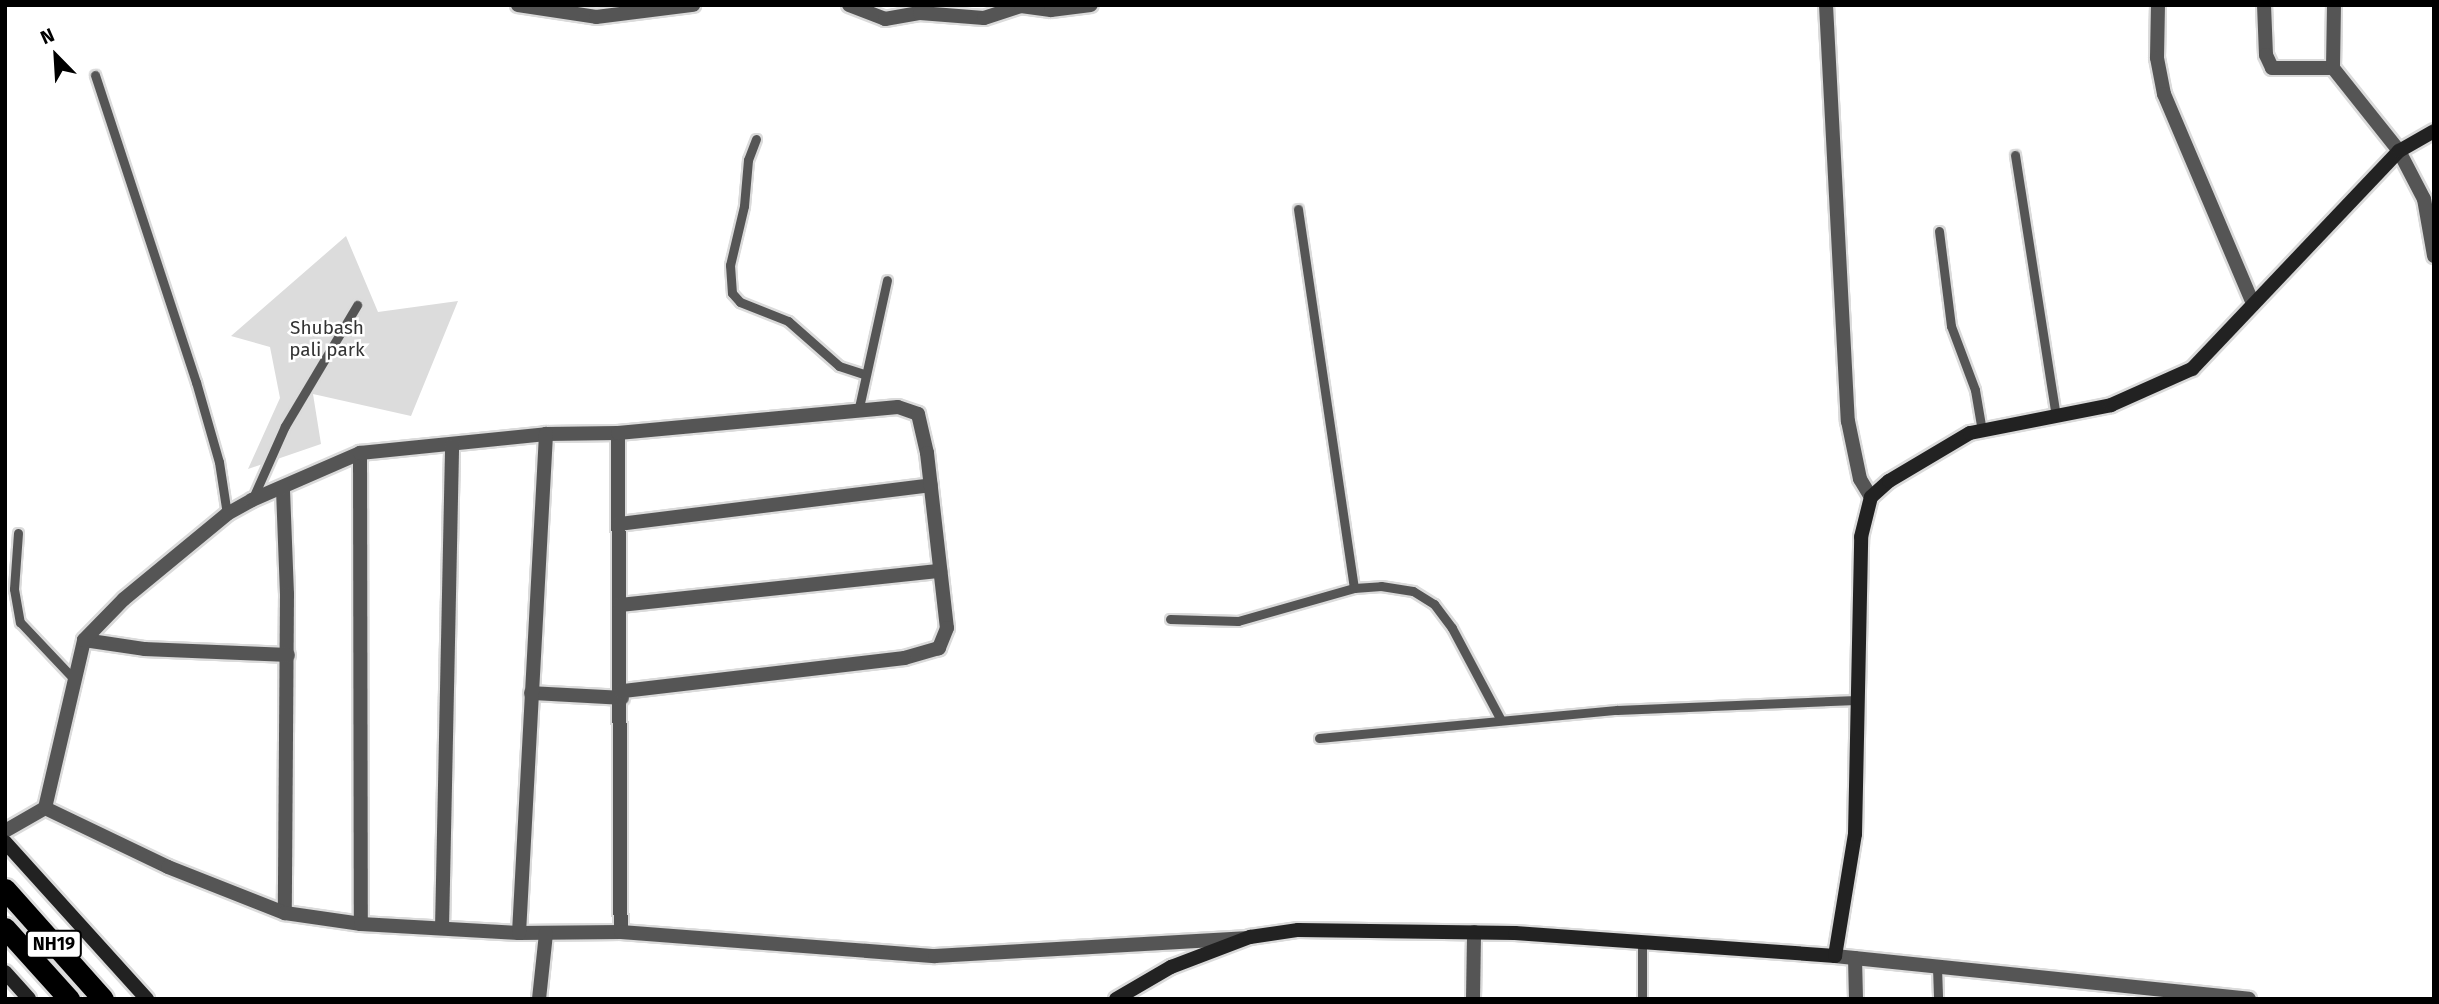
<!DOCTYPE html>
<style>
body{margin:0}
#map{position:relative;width:2439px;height:1004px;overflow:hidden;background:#fff;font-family:"Fira Sans",sans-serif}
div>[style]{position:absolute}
.green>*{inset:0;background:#dcdcdc}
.roads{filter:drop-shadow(2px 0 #dbdbdb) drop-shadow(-2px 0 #dbdbdb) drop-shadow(0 2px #dbdbdb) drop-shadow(0 -2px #dbdbdb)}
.lane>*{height:9px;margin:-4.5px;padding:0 4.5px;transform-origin:4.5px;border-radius:4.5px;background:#555}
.street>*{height:14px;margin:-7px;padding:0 7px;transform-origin:7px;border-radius:7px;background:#555}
.secondary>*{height:14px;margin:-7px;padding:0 7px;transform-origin:7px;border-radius:7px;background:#222}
.highway>*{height:21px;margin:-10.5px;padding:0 10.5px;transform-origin:10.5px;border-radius:10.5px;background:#000}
span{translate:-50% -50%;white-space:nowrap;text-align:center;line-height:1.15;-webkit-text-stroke:5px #fff;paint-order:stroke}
.shield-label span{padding:2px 5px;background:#fff;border:2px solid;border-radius:5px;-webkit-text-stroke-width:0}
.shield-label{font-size:18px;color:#000;font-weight:700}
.park-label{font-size:19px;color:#333}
.frame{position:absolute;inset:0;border:7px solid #000;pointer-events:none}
.north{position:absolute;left:21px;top:21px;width:70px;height:70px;-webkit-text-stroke:5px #fff;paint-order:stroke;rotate:336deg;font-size:19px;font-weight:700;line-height:28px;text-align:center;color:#000}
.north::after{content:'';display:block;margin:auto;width:24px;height:32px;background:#000;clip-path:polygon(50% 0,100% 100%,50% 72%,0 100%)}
</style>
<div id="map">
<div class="green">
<i style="clip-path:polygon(346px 236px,378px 312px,458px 301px,411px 416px,313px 394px,321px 444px,248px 469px,280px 398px,270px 347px,231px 336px)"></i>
</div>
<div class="roads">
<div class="lane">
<i style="left:95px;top:75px;width:323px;rotate:71.8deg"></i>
<i style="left:196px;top:382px;width:83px;rotate:74deg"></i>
<i style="left:219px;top:462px;width:53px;rotate:81.3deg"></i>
<i style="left:756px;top:139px;width:22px;rotate:111deg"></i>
<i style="left:748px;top:160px;width:46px;rotate:95deg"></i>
<i style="left:744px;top:206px;width:61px;rotate:103.3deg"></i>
<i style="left:730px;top:265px;width:28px;rotate:86deg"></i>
<i style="left:732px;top:293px;width:12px;rotate:48deg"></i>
<i style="left:740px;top:302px;width:52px;rotate:21.6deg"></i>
<i style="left:788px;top:321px;width:68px;rotate:41.4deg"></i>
<i style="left:839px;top:366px;width:28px;rotate:18deg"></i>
<i style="left:2015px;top:155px;width:264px;rotate:81.1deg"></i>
<i style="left:1298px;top:209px;width:383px;rotate:81.6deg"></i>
<i style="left:1939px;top:231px;width:96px;rotate:82.8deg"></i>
<i style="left:1951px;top:326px;width:68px;rotate:69.4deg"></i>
<i style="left:1975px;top:390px;width:42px;rotate:80.3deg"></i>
<i style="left:858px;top:412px;width:135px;rotate:-77.6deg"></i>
<i style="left:252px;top:500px;width:81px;rotate:-66deg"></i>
<i style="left:285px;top:426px;width:141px;rotate:-59.2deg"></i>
<i style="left:18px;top:533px;width:56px;rotate:94.1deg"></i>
<i style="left:14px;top:589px;width:34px;rotate:80deg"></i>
<i style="left:20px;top:622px;width:76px;rotate:46.6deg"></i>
<i style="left:1170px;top:619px;width:68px;rotate:1.7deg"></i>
<i style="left:1238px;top:621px;width:121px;rotate:-15.9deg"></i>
<i style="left:1354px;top:588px;width:27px;rotate:-4deg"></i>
<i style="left:1381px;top:586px;width:32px;rotate:9deg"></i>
<i style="left:1413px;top:591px;width:25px;rotate:32deg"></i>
<i style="left:1434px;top:604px;width:30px;rotate:53deg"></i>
<i style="left:1452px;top:628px;width:104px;rotate:62deg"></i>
<i style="left:1319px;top:738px;width:299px;rotate:-5.4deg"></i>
<i style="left:1617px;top:710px;width:240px;rotate:-2.4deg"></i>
<i style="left:1937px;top:967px;width:32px;rotate:88deg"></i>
<i style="left:1642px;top:999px;width:57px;rotate:-90deg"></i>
</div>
<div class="street">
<i style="left:518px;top:5px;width:79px;rotate:8.7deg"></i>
<i style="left:596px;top:17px;width:98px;rotate:-7.1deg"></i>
<i style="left:849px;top:5px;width:39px;rotate:21deg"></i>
<i style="left:885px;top:19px;width:36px;rotate:-10deg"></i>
<i style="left:920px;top:13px;width:64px;rotate:4.5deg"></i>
<i style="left:984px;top:18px;width:39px;rotate:-18deg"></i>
<i style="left:1021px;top:6px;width:30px;rotate:8deg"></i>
<i style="left:1051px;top:10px;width:40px;rotate:-7.1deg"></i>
<i style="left:1826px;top:5px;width:417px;rotate:87deg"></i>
<i style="left:1848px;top:421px;width:59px;rotate:78.3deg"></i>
<i style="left:1860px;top:479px;width:21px;rotate:59deg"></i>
<i style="left:2158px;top:5px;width:53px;rotate:91.1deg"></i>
<i style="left:2157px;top:58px;width:37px;rotate:79deg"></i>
<i style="left:2164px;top:94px;width:228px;rotate:67deg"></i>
<i style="left:2264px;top:5px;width:50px;rotate:87.7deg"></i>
<i style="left:2266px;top:55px;width:14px;rotate:65deg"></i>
<i style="left:2272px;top:68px;width:61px"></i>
<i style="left:2333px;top:68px;width:106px;rotate:51.5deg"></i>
<i style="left:2399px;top:151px;width:54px;rotate:62.5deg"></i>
<i style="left:2424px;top:199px;width:58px;rotate:80deg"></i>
<i style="left:2333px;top:68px;width:63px;rotate:-89.1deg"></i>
<i style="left:618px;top:433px;width:499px;rotate:89.7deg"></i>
<i style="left:360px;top:453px;width:471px;rotate:89.9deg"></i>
<i style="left:283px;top:490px;width:104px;rotate:87.8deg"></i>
<i style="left:287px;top:594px;width:319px;rotate:90.4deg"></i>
<i style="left:619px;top:524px;width:314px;rotate:-7.1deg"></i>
<i style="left:620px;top:605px;width:322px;rotate:-6.1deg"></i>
<i style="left:84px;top:640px;width:62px;rotate:8.4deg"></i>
<i style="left:145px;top:649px;width:143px;rotate:2.4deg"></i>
<i style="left:531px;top:693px;width:91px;rotate:3.1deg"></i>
<i style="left:45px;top:808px;width:136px;rotate:25.6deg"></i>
<i style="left:168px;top:867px;width:126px;rotate:21.5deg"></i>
<i style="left:285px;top:913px;width:77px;rotate:8.2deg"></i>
<i style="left:361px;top:924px;width:158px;rotate:3.3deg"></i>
<i style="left:519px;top:933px;width:102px;rotate:-0.6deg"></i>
<i style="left:621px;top:932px;width:315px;rotate:4.4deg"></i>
<i style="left:935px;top:956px;width:310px;rotate:-3.3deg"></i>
<i style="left:5px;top:831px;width:46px;rotate:-29.9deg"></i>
<i style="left:45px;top:808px;width:172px;rotate:-76.9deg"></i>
<i style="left:84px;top:640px;width:57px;rotate:-45.7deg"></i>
<i style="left:124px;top:599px;width:134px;rotate:-39.5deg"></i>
<i style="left:227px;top:514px;width:29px;rotate:-29deg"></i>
<i style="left:252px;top:500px;width:118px;rotate:-23.5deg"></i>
<i style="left:360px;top:453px;width:187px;rotate:-5.8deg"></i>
<i style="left:546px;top:434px;width:72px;rotate:-0.8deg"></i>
<i style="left:618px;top:433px;width:281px;rotate:-5.3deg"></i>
<i style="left:898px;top:407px;width:21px;rotate:19deg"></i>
<i style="left:918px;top:414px;width:40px;rotate:77deg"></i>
<i style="left:927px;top:453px;width:176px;rotate:83.5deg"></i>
<i style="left:947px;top:628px;width:22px;rotate:112deg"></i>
<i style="left:939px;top:648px;width:36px;rotate:164deg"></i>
<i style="left:904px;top:658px;width:284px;rotate:173.3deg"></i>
<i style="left:442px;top:928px;width:482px;rotate:-88.8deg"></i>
<i style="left:519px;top:933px;width:500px;rotate:-86.9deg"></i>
<i style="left:1835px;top:956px;width:416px;rotate:5.9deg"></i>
<i style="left:1855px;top:958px;width:41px;rotate:88.6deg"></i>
<i style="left:539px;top:999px;width:66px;rotate:-83.9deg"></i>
<i style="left:1473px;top:999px;width:67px;rotate:-89.1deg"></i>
</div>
<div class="secondary">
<i style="left:5px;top:842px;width:212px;rotate:47.9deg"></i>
<i style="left:5px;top:972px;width:36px;rotate:48deg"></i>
<i style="left:1116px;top:999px;width:64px;rotate:-30.2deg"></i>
<i style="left:1171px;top:967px;width:85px;rotate:-20.8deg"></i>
<i style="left:1250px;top:937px;width:49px;rotate:-8.3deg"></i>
<i style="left:1298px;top:930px;width:217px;rotate:0.8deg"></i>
<i style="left:1515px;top:933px;width:321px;rotate:4.1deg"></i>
<i style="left:1835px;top:956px;width:124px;rotate:-80.7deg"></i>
<i style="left:1855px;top:834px;width:297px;rotate:-88.8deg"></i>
<i style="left:1861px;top:537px;width:41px;rotate:-76deg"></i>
<i style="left:1871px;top:497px;width:24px;rotate:-42deg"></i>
<i style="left:1889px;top:481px;width:94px;rotate:-30.7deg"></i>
<i style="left:1970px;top:433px;width:144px;rotate:-11.2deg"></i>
<i style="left:2111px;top:405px;width:89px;rotate:-24deg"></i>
<i style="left:2192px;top:369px;width:301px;rotate:-46.5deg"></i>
<i style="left:2399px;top:151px;width:40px;rotate:-29.7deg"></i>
</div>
<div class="highway">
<i style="left:5px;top:889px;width:147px;rotate:48.3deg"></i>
<i style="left:5px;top:928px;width:96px;rotate:48deg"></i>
</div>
</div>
<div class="shield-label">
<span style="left:54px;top:944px">NH19</span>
</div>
<div class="park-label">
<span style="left:327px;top:339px">Shubash<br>pali park</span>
</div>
<div class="frame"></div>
<div class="north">N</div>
</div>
